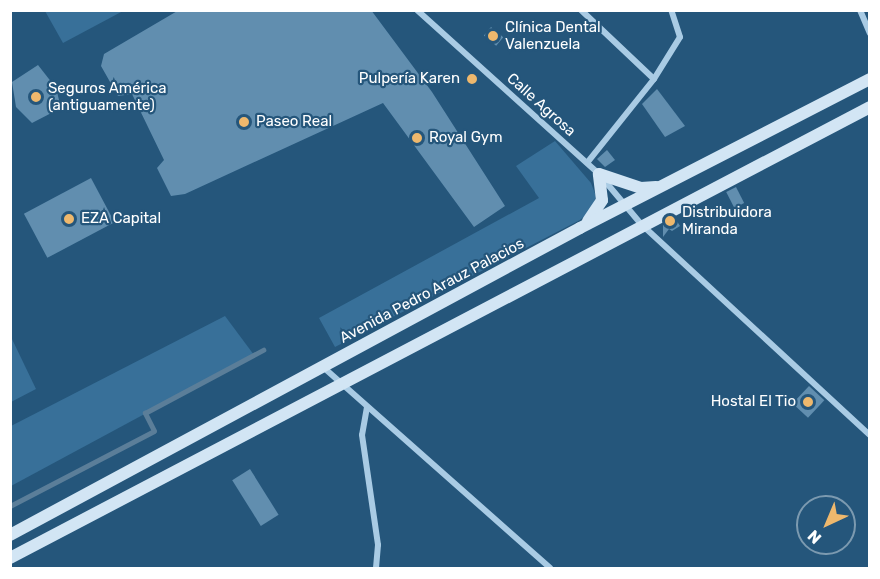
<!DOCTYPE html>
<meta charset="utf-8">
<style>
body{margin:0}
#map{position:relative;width:880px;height:579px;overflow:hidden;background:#25567b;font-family:Rubik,sans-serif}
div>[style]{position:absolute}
.green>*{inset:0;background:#387099}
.stream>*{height:4.5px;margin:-2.25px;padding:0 2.25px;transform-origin:2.25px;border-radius:2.25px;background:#5b7e99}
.building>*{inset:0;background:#618eaf;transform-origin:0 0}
.street>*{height:6px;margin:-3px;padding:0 3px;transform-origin:3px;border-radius:3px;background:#a9cbe4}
.secondary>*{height:12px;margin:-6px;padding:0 6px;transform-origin:6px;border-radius:6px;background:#d2e5f4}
.dots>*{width:16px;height:16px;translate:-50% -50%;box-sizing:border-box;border:3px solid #25567b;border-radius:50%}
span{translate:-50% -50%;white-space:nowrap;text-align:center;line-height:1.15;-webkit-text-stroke:4.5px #25567b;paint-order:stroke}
.poi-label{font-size:15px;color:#fff}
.left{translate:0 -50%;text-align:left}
.right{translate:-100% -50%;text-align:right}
.street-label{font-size:15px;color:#fff}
.frame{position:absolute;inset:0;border:12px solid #fff;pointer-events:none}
.north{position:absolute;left:796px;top:495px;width:60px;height:60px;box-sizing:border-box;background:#25567b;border:2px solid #7c9ab0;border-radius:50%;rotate:224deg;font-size:16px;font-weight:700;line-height:24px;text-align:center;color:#fff}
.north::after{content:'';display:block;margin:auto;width:21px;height:27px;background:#eeb86d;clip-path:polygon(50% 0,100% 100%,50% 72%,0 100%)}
</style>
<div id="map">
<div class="green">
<i style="clip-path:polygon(45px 11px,123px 11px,63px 43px)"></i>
<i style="clip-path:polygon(555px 141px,591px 183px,596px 196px,592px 209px,580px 220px,335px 347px,319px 318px,539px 198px,516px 166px)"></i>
<i style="clip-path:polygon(225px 316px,254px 355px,11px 486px,11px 426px)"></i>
<i style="clip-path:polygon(11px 337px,36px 389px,11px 402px,10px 402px)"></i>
</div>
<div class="stream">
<i style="left:10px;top:506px;width:162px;rotate:-27.5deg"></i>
<i style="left:154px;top:431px;width:20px;rotate:-117deg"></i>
<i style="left:145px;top:413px;width:134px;rotate:-28.1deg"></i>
</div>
<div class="building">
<i style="clip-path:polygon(179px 10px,371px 10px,432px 92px,505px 206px,474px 227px,383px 103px,185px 194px,171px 196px,157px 168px,164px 160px,132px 94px,118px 96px,101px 66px,104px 54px)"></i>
<i style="left:491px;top:27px;width:16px;height:11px;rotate:40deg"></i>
<i style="clip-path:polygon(38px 65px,56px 88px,61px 108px,32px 123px,16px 107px,12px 82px)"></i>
<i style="clip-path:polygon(657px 89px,685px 126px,665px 137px,642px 104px)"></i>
<i style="clip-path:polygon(607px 150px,615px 160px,605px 167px,597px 159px)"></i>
<i style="left:91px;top:178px;width:50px;height:76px;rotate:62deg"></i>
<i style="left:736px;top:187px;width:18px;height:11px;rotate:63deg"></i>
<i style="clip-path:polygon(675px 218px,680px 226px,672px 231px,669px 229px,663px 237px,663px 225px)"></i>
<i style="left:809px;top:386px;width:21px;height:24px;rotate:43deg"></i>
<i style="left:250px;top:469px;width:54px;height:21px;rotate:58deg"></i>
</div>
<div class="street">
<i style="left:417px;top:10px;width:245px;rotate:42deg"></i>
<i style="left:599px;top:174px;width:65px;rotate:50deg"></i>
<i style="left:641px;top:224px;width:311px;rotate:42.7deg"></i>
<i style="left:581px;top:10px;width:100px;rotate:43.4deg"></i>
<i style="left:654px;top:79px;width:107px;rotate:128.6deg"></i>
<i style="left:860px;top:10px;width:25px;rotate:67deg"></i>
<i style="left:654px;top:79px;width:49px;rotate:-58.2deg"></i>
<i style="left:680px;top:37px;width:28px;rotate:-108deg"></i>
<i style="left:323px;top:367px;width:303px;rotate:41.5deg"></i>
<i style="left:367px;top:407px;width:28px;rotate:100deg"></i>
<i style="left:362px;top:435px;width:111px;rotate:81.7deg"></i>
<i style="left:378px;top:545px;width:23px;rotate:95deg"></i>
</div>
<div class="secondary">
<i style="left:599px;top:174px;width:44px;rotate:18.4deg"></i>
<i style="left:641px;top:188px;width:15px;rotate:-4deg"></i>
<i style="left:588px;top:221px;width:25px;rotate:-56deg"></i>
<i style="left:602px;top:200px;width:26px;rotate:-97deg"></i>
<i style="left:10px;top:535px;width:647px;rotate:-28.31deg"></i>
<i style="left:580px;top:228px;width:326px;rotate:-27.2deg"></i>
<i style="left:10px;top:558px;width:971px;rotate:-27.67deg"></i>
</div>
<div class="dots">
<i style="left:493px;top:36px;background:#eeb86d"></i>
<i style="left:472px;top:79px;background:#eeb86d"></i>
<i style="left:36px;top:97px;background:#eeb86d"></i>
<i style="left:244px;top:122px;background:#eeb86d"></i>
<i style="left:417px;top:138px;background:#eeb86d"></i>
<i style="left:69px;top:219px;background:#eeb86d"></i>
<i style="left:670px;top:221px;background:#eeb86d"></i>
<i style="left:808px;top:402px;background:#eeb86d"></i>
</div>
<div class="poi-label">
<span class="left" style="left:505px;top:36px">Clínica Dental<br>Valenzuela</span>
<span class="right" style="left:460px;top:79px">Pulpería Karen</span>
<span class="left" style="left:48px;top:97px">Seguros América<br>(antiguamente)</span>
<span class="left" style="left:256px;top:122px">Paseo Real</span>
<span class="left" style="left:429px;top:138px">Royal Gym</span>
<span class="left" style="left:682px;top:221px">Distribuidora<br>Miranda</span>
<span class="left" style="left:81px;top:219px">EZA Capital</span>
<span class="right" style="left:796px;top:402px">Hostal El Tio</span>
</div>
<div class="street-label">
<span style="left:541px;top:105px;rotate:42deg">Calle Agrosa</span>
<span style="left:432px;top:291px;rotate:-28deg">Avenida Pedro Arauz Palacios</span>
</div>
<div class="frame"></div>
<div class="north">N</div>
</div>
